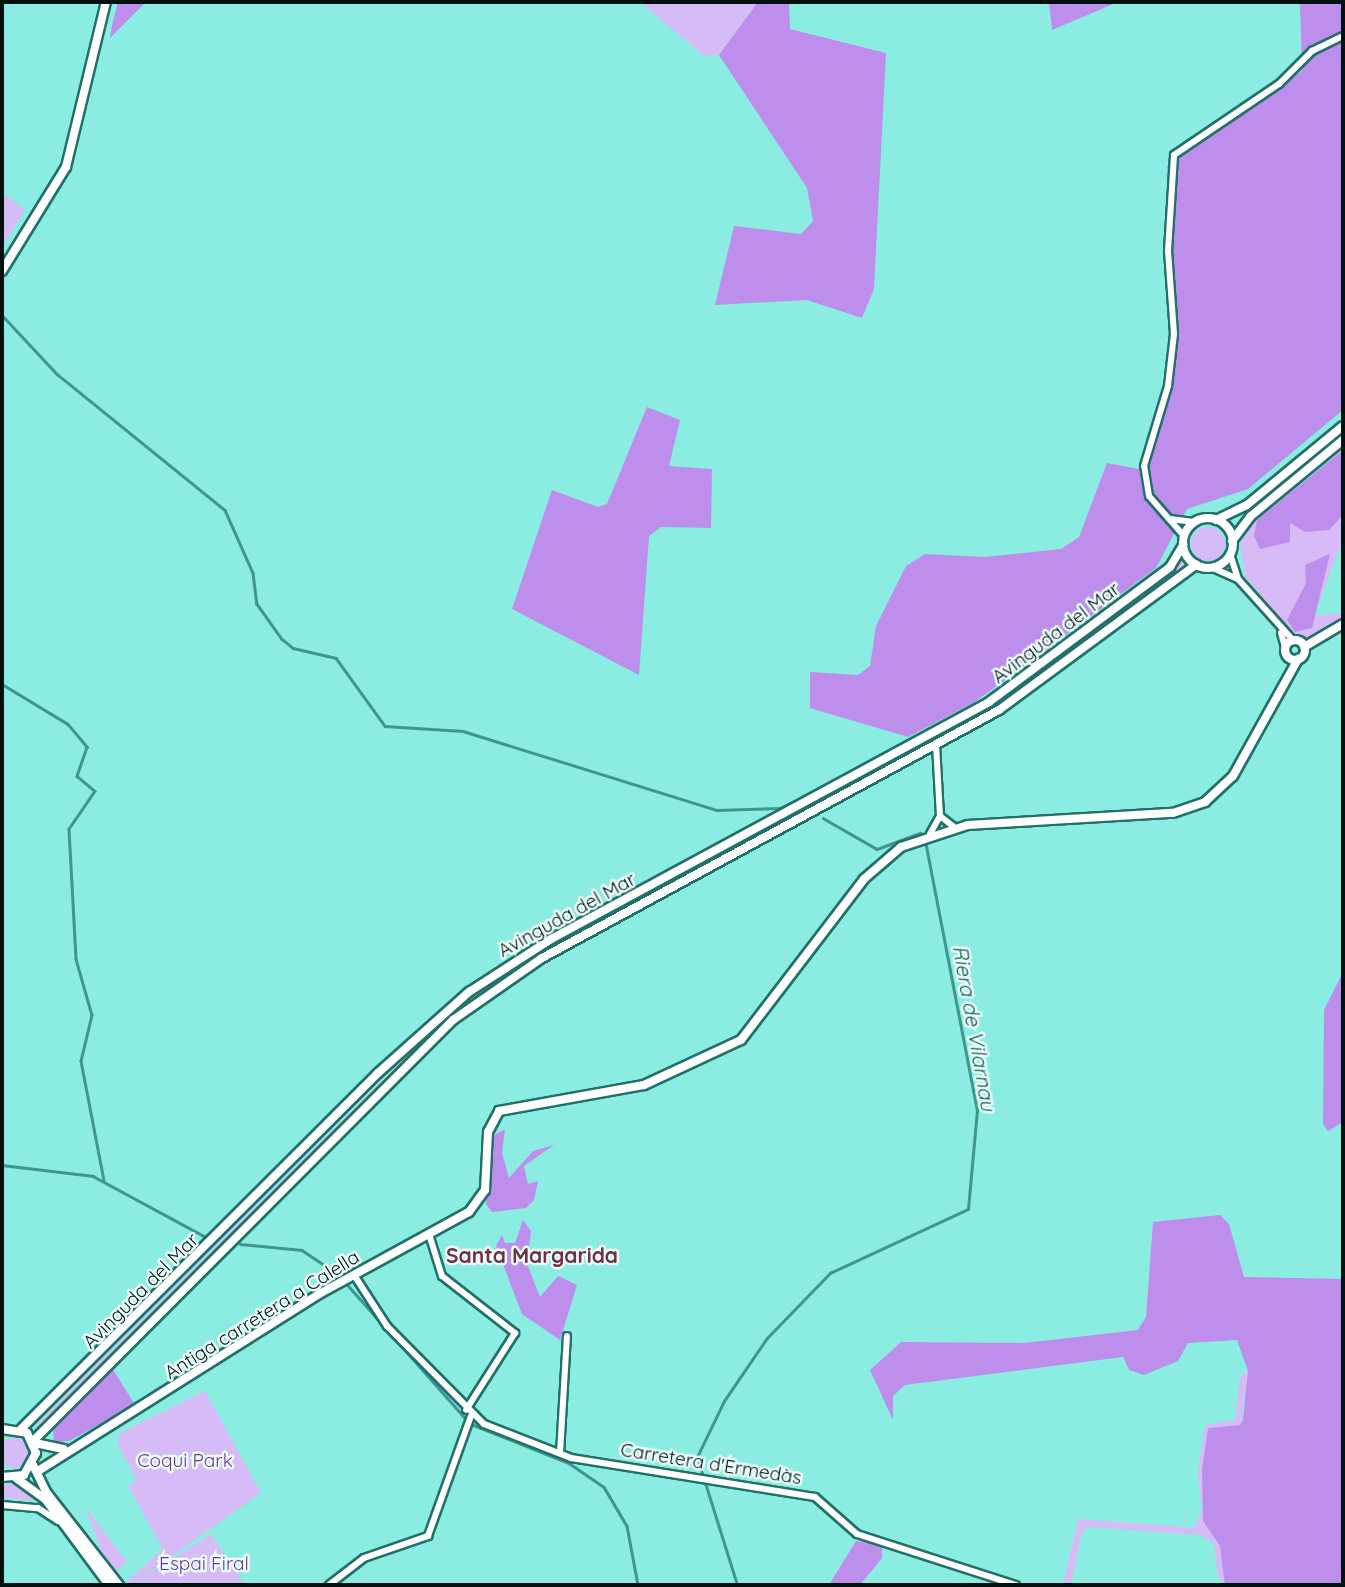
<!DOCTYPE html>
<meta charset="utf-8">
<style>
body{margin:0}
#map{position:relative;width:1345px;height:1587px;overflow:hidden;background:#8bede1;font-family:Quicksand,sans-serif}
div>[style]{position:absolute}
.green>*{inset:0;background:#d7bbf6}
.round{border-radius:50%}
.forest>*{inset:0;background:#bd8eec}
.stream>*{height:2.5px;margin:-1.25px;padding:0 1.25px;transform-origin:1.25px;border-radius:1.25px;background:#3f968d}
.roads{filter:drop-shadow(2px 0 #227169) drop-shadow(-2px 0 #227169) drop-shadow(0 2px #227169) drop-shadow(0 -2px #227169)}
.street>*{height:6px;margin:-3px;padding:0 3px;transform-origin:3px;border-radius:3px;background:#fff}
.secondary>*{height:8px;margin:-4px;padding:0 4px;transform-origin:4px;border-radius:4px;background:#fff}
.secondary>.ring{margin:-4px;padding:0;box-sizing:content-box;background:none;border:8px solid #fff;border-radius:50%}
span{translate:-50% -50%;white-space:nowrap;text-align:center;line-height:1.15;-webkit-text-stroke:5px #ecfefb;paint-order:stroke}
.street-label{font-size:19px;color:#00110f}
.park-label{font-size:19px;color:#6f32a0}
.water-label{font-size:21px;color:#105953;font-style:italic}
.neighbourhood-label{font-size:21px;color:#752f42;font-weight:700}
.frame{position:absolute;inset:0;border:4px solid #00110f;pointer-events:none}
</style>
<div id="map">
<div class="green">
<i style="clip-path:polygon(640px 2px,758px 2px,719px 55px,704px 56px)"></i>
<i style="clip-path:polygon(2px 193px,25px 210px,2px 247px)"></i>
<i style="clip-path:polygon(1343px 450px,1343px 539px,1314px 616px,1343px 613px,1343px 621px,1308px 639px,1295px 638px,1245px 576px,1240px 543px,1251px 525px)"></i>
<i class="round" style="left:1191px;top:527px;width:34px;height:34px"></i>
<i style="clip-path:polygon(1183px 559px,1189px 566px,1016px 695px,547px 952px,457px 1013px,39px 1428px,36px 1425px,452px 1011px,558px 941px,1015px 691px)"></i>
<i style="clip-path:polygon(1248px 1371px,1241px 1425px,1208px 1428px,1202px 1469px,1203px 1521px,1221px 1546px,1225px 1585px,1218px 1577px,1214px 1543px,1200px 1535px,1090px 1527px,1082px 1532px,1071px 1585px,1063px 1585px,1078px 1519px,1194px 1528px,1202px 1510px,1198px 1473px,1204px 1430px,1206px 1425px,1235px 1420px,1240px 1377px)"></i>
<i style="clip-path:polygon(205px 1391px,261px 1493px,133px 1584px,211px 1534px,245px 1585px,123px 1585px,163px 1549px,128px 1486px,137px 1480px,118px 1445px,120px 1433px)"></i>
<i class="round" style="left:-1px;top:1438px;width:30px;height:30px"></i>
<i style="clip-path:polygon(2px 1484px,17px 1484px,41px 1501px,2px 1498px)"></i>
<i style="clip-path:polygon(85px 1507px,127px 1562px,113px 1573px,105px 1561px)"></i>
</div>
<div class="forest">
<i style="clip-path:polygon(118px 2px,146px 2px,110px 38px,112px 25px)"></i>
<i style="clip-path:polygon(758px 2px,789px 2px,790px 29px,886px 53px,874px 289px,862px 318px,807px 300px,715px 305px,734px 226px,801px 234px,813px 221px,807px 188px,719px 55px)"></i>
<i style="clip-path:polygon(1049px 2px,1118px 2px,1052px 30px)"></i>
<i style="clip-path:polygon(1300px 2px,1343px 2px,1343px 410px,1248px 489px,1187px 509px,1156px 568px,975px 702px,908px 737px,810px 708px,810px 672px,858px 675px,870px 666px,876px 626px,906px 566px,925px 554px,984px 557px,1061px 549px,1079px 537px,1107px 463px,1139px 469px,1160px 407px,1172px 339px,1167px 166px,1302px 71px)"></i>
<i style="clip-path:polygon(647px 407px,680px 420px,669px 466px,712px 469px,711px 528px,661px 527px,649px 536px,639px 675px,512px 609px,552px 490px,598px 507px,607px 504px)"></i>
<i style="clip-path:polygon(1343px 450px,1343px 515px,1329px 530px,1305px 532px,1290px 523px,1290px 542px,1260px 549px,1254px 536px,1257px 520px)"></i>
<i style="clip-path:polygon(1330px 554px,1312px 628px,1295px 632px,1287px 620px,1306px 583px,1305px 565px)"></i>
<i style="clip-path:polygon(1343px 972px,1343px 1122px,1328px 1131px,1323px 1124px,1324px 1010px)"></i>
<i style="clip-path:polygon(505px 1129px,502px 1153px,509px 1178px,533px 1151px,554px 1145px,524px 1166px,528px 1184px,538px 1181px,534px 1200px,526px 1208px,492px 1212px,486px 1204px,491px 1137px)"></i>
<i style="clip-path:polygon(1220px 1215px,1229px 1224px,1244px 1277px,1343px 1279px,1343px 1585px,1225px 1585px,1220px 1546px,1203px 1521px,1202px 1469px,1208px 1428px,1240px 1425px,1243px 1419px,1248px 1371px,1237px 1340px,1188px 1343px,1178px 1361px,1144px 1375px,1129px 1370px,1123px 1357px,905px 1385px,893px 1396px,893px 1420px,870px 1370px,901px 1342px,1024px 1343px,1138px 1330px,1146px 1317px,1153px 1222px)"></i>
<i style="clip-path:polygon(523px 1220px,531px 1231px,527px 1264px,540px 1297px,558px 1276px,577px 1285px,560px 1340px,522px 1314px,496px 1246px,502px 1235px,505px 1243px,515px 1243px)"></i>
<i style="clip-path:polygon(112px 1368px,135px 1405px,69px 1441px,54px 1442px,53px 1428px)"></i>
<i style="clip-path:polygon(856px 1541px,882px 1544px,882px 1558px,860px 1585px,829px 1585px)"></i>
</div>
<div class="stream">
<i style="left:2px;top:315px;width:81px;rotate:47deg"></i>
<i style="left:57px;top:374px;width:216px;rotate:39deg"></i>
<i style="left:225px;top:510px;width:69px;rotate:66deg"></i>
<i style="left:253px;top:573px;width:31px;rotate:83deg"></i>
<i style="left:257px;top:604px;width:43px;rotate:54.5deg"></i>
<i style="left:282px;top:639px;width:14px;rotate:39deg"></i>
<i style="left:293px;top:648px;width:44px;rotate:13.1deg"></i>
<i style="left:336px;top:658px;width:84px;rotate:54.2deg"></i>
<i style="left:385px;top:726px;width:78px;rotate:3.7deg"></i>
<i style="left:463px;top:731px;width:265px;rotate:17.3deg"></i>
<i style="left:716px;top:810px;width:64px;rotate:-1.8deg"></i>
<i style="left:780px;top:808px;width:27px;rotate:-24deg"></i>
<i style="left:2px;top:684px;width:77px;rotate:31.2deg"></i>
<i style="left:68px;top:724px;width:30px;rotate:50deg"></i>
<i style="left:87px;top:747px;width:31px;rotate:109deg"></i>
<i style="left:77px;top:776px;width:23px;rotate:40deg"></i>
<i style="left:95px;top:791px;width:46px;rotate:124.4deg"></i>
<i style="left:69px;top:829px;width:130px;rotate:86.9deg"></i>
<i style="left:76px;top:959px;width:58px;rotate:74.1deg"></i>
<i style="left:92px;top:1015px;width:47px;rotate:103.4deg"></i>
<i style="left:81px;top:1061px;width:122px;rotate:79.1deg"></i>
<i style="left:823px;top:818px;width:62px;rotate:29.9deg"></i>
<i style="left:877px;top:849px;width:46px;rotate:-20.4deg"></i>
<i style="left:2px;top:1165px;width:92px;rotate:6.9deg"></i>
<i style="left:93px;top:1176px;width:126px;rotate:28.4deg"></i>
<i style="left:240px;top:1244px;width:62px;rotate:5.5deg"></i>
<i style="left:302px;top:1250px;width:48px;rotate:34deg"></i>
<i style="left:346px;top:1283px;width:180px;rotate:48.6deg"></i>
<i style="left:471px;top:1424px;width:105px;rotate:21.7deg"></i>
<i style="left:569px;top:1463px;width:42px;rotate:34.4deg"></i>
<i style="left:604px;top:1487px;width:45px;rotate:59.5deg"></i>
<i style="left:627px;top:1526px;width:60px;rotate:79.4deg"></i>
<i style="left:737px;top:1585px;width:134px;rotate:-107.4deg"></i>
<i style="left:697px;top:1457px;width:62px;rotate:-64.3deg"></i>
<i style="left:724px;top:1401px;width:76px;rotate:-55.7deg"></i>
<i style="left:767px;top:1338px;width:91px;rotate:-45.9deg"></i>
<i style="left:830px;top:1273px;width:152px;rotate:-24.9deg"></i>
<i style="left:968px;top:1209px;width:98px;rotate:-84.8deg"></i>
<i style="left:977px;top:1111px;width:274px;rotate:-100.9deg"></i>
</div>
<div class="roads">
<div class="street">
<i style="left:1170px;top:519px;width:26px;rotate:7deg"></i>
<i style="left:1184px;top:536px;width:53px;rotate:-131.2deg"></i>
<i style="left:1149px;top:496px;width:30px;rotate:-99deg"></i>
<i style="left:1144px;top:466px;width:84px;rotate:-73.3deg"></i>
<i style="left:1168px;top:386px;width:52px;rotate:-83.4deg"></i>
<i style="left:1174px;top:334px;width:83px;rotate:-94.1deg"></i>
<i style="left:1168px;top:251px;width:96px;rotate:-86.4deg"></i>
<i style="left:1174px;top:155px;width:127px;rotate:-34.1deg"></i>
<i style="left:1279px;top:84px;width:47px;rotate:-45deg"></i>
<i style="left:1312px;top:51px;width:34px;rotate:-26deg"></i>
<i style="left:1230px;top:554px;width:26px;rotate:72deg"></i>
<i style="left:1213px;top:568px;width:27px;rotate:24deg"></i>
<i style="left:1238px;top:579px;width:82px;rotate:48deg"></i>
<i style="left:1281px;top:633px;width:15px;rotate:74deg"></i>
<i style="left:940px;top:816px;width:18px;rotate:38deg"></i>
<i style="left:930px;top:834px;width:21px;rotate:-61deg"></i>
<i style="left:940px;top:816px;width:71px;rotate:-93.2deg"></i>
<i style="left:429px;top:1234px;width:44px;rotate:72.8deg"></i>
<i style="left:442px;top:1276px;width:93px;rotate:38deg"></i>
<i style="left:515px;top:1333px;width:91px;rotate:122.5deg"></i>
<i style="left:354px;top:1275px;width:61px;rotate:57.1deg"></i>
<i style="left:387px;top:1326px;width:138px;rotate:45.3deg"></i>
<i style="left:484px;top:1424px;width:93px;rotate:21.3deg"></i>
<i style="left:571px;top:1458px;width:247px;rotate:9.1deg"></i>
<i style="left:815px;top:1497px;width:56px;rotate:41.4deg"></i>
<i style="left:857px;top:1534px;width:167px;rotate:17.8deg"></i>
<i style="left:560px;top:1453px;width:117px;rotate:-86.6deg"></i>
<i style="left:2px;top:1505px;width:36px;rotate:5deg"></i>
<i style="left:38px;top:1508px;width:24px;rotate:33deg"></i>
<i style="left:329px;top:1585px;width:44px;rotate:-37.6deg"></i>
<i style="left:364px;top:1558px;width:68px;rotate:-19deg"></i>
<i style="left:428px;top:1536px;width:127px;rotate:-70.3deg"></i>
</div>
<div class="secondary">
<i style="left:2px;top:271px;width:122px;rotate:-58.4deg"></i>
<i style="left:66px;top:167px;width:170px;rotate:-76.4deg"></i>
<i class="ring" style="left:1183px;top:518px;width:42px;height:42px"></i>
<i style="left:1216px;top:520px;width:34px;rotate:-26deg"></i>
<i style="left:1247px;top:505px;width:124px;rotate:-39.5deg"></i>
<i style="left:1232px;top:541px;width:31px;rotate:-53deg"></i>
<i style="left:1251px;top:516px;width:119px;rotate:-39.6deg"></i>
<i class="ring" style="left:1285px;top:640px;width:12px;height:12px"></i>
<i style="left:1304px;top:647px;width:45px;rotate:-30.5deg"></i>
<i style="left:2px;top:1429px;width:25px;rotate:9deg"></i>
<i style="left:27px;top:1433px;width:22px;rotate:66deg"></i>
<i style="left:36px;top:1453px;width:25px;rotate:119deg"></i>
<i style="left:24px;top:1475px;width:22px;rotate:175deg"></i>
<i style="left:21px;top:1429px;width:504px;rotate:-44.92deg"></i>
<i style="left:378px;top:1073px;width:122px;rotate:-41.7deg"></i>
<i style="left:469px;top:992px;width:98px;rotate:-32.9deg"></i>
<i style="left:551px;top:939px;width:498px;rotate:-28.4deg"></i>
<i style="left:989px;top:702px;width:226px;rotate:-36.7deg"></i>
<i style="left:1170px;top:567px;width:26px;rotate:-59deg"></i>
<i style="left:33px;top:1441px;width:595px;rotate:-45.07deg"></i>
<i style="left:453px;top:1020px;width:108px;rotate:-34.9deg"></i>
<i style="left:542px;top:958px;width:520px;rotate:-28.49deg"></i>
<i style="left:999px;top:710px;width:245px;rotate:-36.4deg"></i>
<i style="left:35px;top:1443px;width:29px;rotate:12deg"></i>
<i style="left:33px;top:1465px;width:30px;rotate:64deg"></i>
<i style="left:46px;top:1492px;width:118px;rotate:51.9deg"></i>
<i style="left:38px;top:1471px;width:332px;rotate:-32.2deg"></i>
<i style="left:319px;top:1294px;width:171px;rotate:-28.7deg"></i>
<i style="left:469px;top:1212px;width:27px;rotate:-54deg"></i>
<i style="left:485px;top:1190px;width:58px;rotate:-87deg"></i>
<i style="left:488px;top:1132px;width:24px;rotate:-62deg"></i>
<i style="left:499px;top:1111px;width:147px;rotate:-10.2deg"></i>
<i style="left:644px;top:1085px;width:107px;rotate:-24.9deg"></i>
<i style="left:741px;top:1040px;width:203px;rotate:-52.6deg"></i>
<i style="left:864px;top:879px;width:49px;rotate:-40.9deg"></i>
<i style="left:901px;top:847px;width:71px;rotate:-18.2deg"></i>
<i style="left:968px;top:825px;width:205px;rotate:-3.4deg"></i>
<i style="left:1173px;top:813px;width:34px;rotate:-19deg"></i>
<i style="left:1205px;top:802px;width:38px;rotate:-43deg"></i>
<i style="left:1233px;top:776px;width:134px;rotate:-60.9deg"></i>
<i style="left:16px;top:1478px;width:37px;rotate:36deg"></i>
<i style="left:46px;top:1500px;width:106px;rotate:53.5deg"></i>
</div>
</div>
<div class="street-label">
<span style="left:1056px;top:633px;rotate:-37deg">Avinguda del Mar</span>
<span style="left:567px;top:915px;rotate:-29deg">Avinguda del Mar</span>
<span style="left:141px;top:1291px;rotate:-45deg">Avinguda del Mar</span>
<span style="left:262px;top:1315px;rotate:-32deg">Antiga carretera a Calella</span>
<span style="left:711px;top:1464px;rotate:9deg">Carretera d'Ermedàs</span>
</div>
<div class="park-label">
<span style="left:185px;top:1461px">Coqui Park</span>
<span style="left:204px;top:1564px">Espai Firal</span>
</div>
<div class="water-label">
<span style="left:975px;top:1028px;rotate:80deg">Riera de Vilarnau</span>
</div>
<div class="neighbourhood-label">
<span style="left:532px;top:1255px">Santa Margarida</span>
</div>
<div class="frame"></div>
</div>
